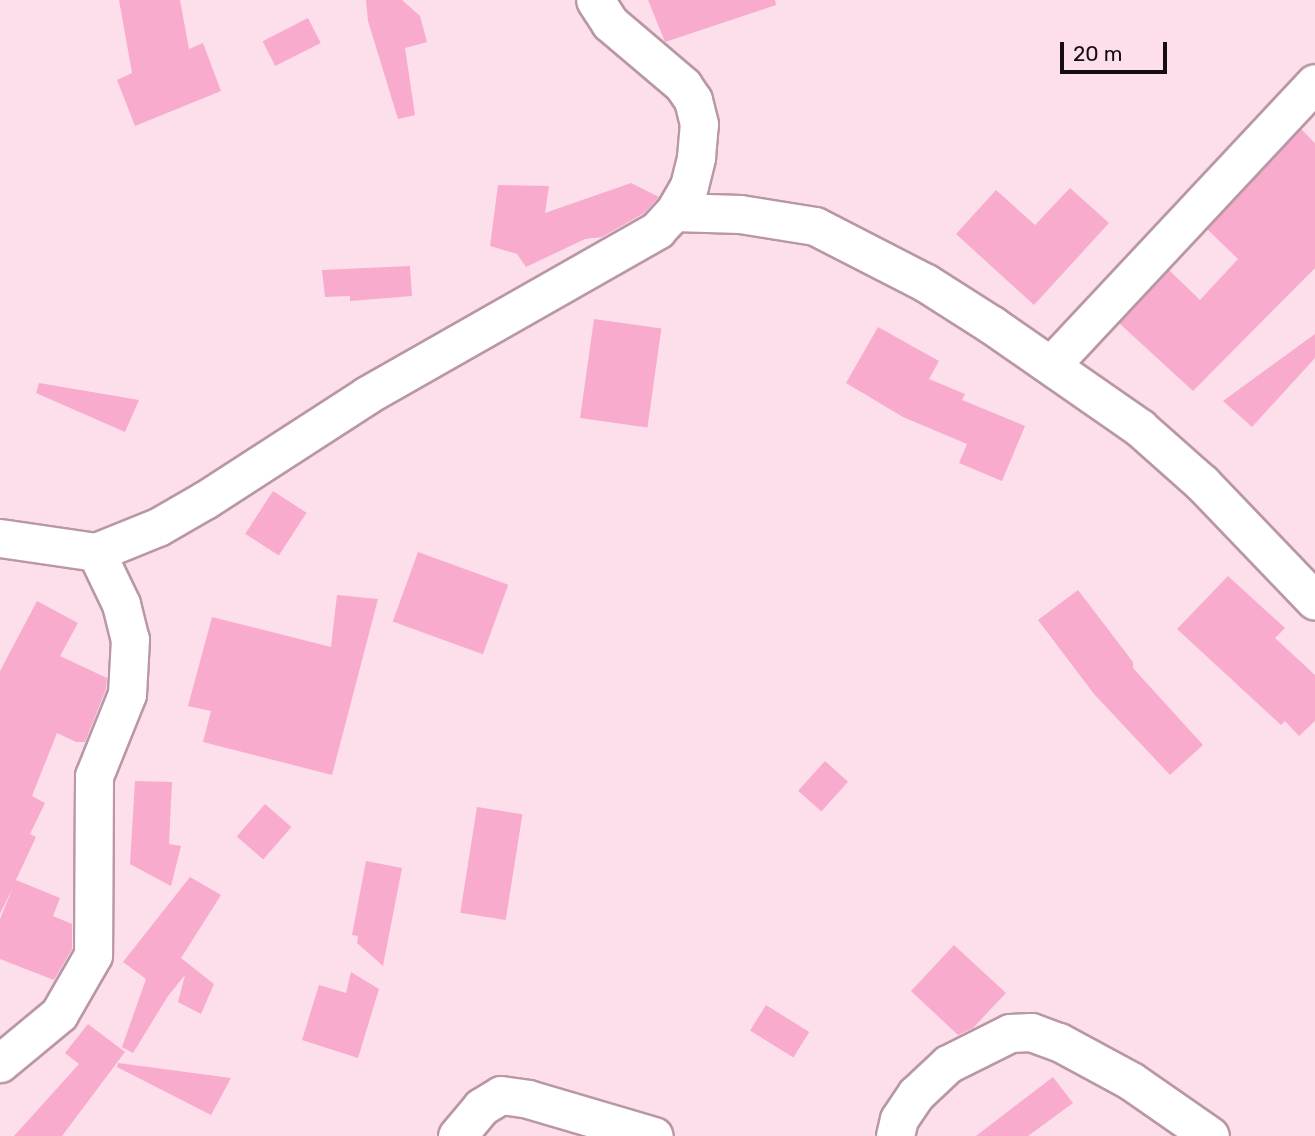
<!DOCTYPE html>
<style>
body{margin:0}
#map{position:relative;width:1315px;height:1136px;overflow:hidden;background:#fcdfeb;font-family:Rubik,sans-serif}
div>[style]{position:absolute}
.building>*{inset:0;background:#f8abcd;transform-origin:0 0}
.roads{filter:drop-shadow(2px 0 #b997a6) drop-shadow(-2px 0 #b997a6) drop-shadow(0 2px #b997a6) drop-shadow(0 -2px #b997a6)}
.street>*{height:37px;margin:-18.5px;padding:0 18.5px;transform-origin:18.5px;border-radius:18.5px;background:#fff}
span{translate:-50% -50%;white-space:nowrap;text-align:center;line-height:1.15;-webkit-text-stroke:5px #fcdfeb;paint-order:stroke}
.scale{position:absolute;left:1060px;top:42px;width:107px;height:32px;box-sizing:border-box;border:4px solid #170c11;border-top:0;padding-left:9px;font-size:21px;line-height:24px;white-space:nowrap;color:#170c11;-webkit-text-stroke:5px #fcdfeb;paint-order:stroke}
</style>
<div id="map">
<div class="building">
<i style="clip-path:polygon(119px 0,180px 0,189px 49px,203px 43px,221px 91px,135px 126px,117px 80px,132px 73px)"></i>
<i style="clip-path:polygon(366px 0,402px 0,420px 16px,427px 42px,405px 48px,415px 115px,398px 119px,368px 21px)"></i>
<i style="clip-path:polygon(648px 0,775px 0,776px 5px,665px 42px)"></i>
<i style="left:308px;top:18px;width:28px;height:51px;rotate:63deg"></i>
<i style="clip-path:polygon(1301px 129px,1315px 143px,1315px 268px,1193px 391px,1119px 323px,1169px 270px,1200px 300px,1238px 259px,1207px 229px)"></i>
<i style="clip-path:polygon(631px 183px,659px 197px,644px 213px,602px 237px,585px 239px,526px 267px,517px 254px,490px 246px,498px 185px,549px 186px,545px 213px)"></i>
<i style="clip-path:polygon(1070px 188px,1109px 223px,1034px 305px,956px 234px,996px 190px,1035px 225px)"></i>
<i style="clip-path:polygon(410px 266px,412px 296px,350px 301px,350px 296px,325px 297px,322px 270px)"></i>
<i style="left:594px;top:319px;width:68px;height:100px;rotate:8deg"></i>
<i style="clip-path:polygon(878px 327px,939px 361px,929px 379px,965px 394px,962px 400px,1025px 426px,1002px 481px,959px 463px,967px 444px,903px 417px,846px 383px)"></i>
<i style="clip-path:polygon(1315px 334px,1315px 358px,1252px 427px,1223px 401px)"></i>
<i style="clip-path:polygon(39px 383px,139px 400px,125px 432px,36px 393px)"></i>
<i style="left:273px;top:491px;width:40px;height:51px;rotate:33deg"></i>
<i style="left:418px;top:552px;width:96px;height:74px;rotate:20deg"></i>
<i style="clip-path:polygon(1228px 576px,1285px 628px,1275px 638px,1315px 675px,1315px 721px,1299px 736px,1285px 721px,1281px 725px,1177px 629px)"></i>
<i style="clip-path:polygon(1078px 590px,1133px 662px,1133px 668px,1203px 745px,1170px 775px,1094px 694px,1038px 620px)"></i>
<i style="clip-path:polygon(337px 595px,378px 599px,332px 775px,203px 742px,211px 711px,188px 706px,212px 617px,331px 647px)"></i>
<i style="clip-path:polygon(37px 601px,78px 623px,60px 656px,107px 678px,106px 689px,85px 742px,76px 742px,57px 733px,32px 796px,45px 803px,30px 834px,36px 837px,16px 880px,60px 898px,53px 916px,72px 924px,72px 949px,54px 980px,0 959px,0 919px,13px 887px,0 914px,0 671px)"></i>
<i style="left:825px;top:761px;width:31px;height:40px;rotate:42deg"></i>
<i style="clip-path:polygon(135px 781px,172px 782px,169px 844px,181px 846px,171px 886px,130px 864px)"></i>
<i style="left:265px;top:804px;width:35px;height:43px;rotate:41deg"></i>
<i style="left:477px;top:807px;width:46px;height:107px;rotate:9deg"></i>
<i style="clip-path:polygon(366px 861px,402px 868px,383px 966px,357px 943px,358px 936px,352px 935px)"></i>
<i style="clip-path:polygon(190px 877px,221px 895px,181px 958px,214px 984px,201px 1014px,178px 1002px,185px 975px,168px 996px,133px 1053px,122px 1047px,146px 979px,123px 962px)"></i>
<i style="clip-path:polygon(954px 945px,1006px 993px,973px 1028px,958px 1035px,911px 991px)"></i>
<i style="clip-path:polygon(351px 972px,379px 989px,358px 1058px,302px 1040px,319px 985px,346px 993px)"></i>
<i style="left:766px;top:1005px;width:51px;height:30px;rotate:32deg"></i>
<i style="clip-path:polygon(88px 1024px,125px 1052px,62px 1136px,14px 1136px,79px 1064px,65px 1053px)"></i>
<i style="clip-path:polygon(118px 1063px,231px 1078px,211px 1115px,117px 1067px)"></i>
<i style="clip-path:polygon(1053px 1077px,1073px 1103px,1028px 1136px,976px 1136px)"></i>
</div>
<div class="roads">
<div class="street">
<i style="left:674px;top:212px;width:66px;rotate:1.7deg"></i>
<i style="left:740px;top:214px;width:76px;rotate:9.1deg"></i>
<i style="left:815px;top:226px;width:125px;rotate:27.2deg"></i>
<i style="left:926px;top:283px;width:78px;rotate:32.5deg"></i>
<i style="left:992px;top:325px;width:180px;rotate:34.8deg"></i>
<i style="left:1140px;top:428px;width:83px;rotate:41.6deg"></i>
<i style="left:1202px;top:483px;width:163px;rotate:46.2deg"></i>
<i style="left:1051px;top:365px;width:386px;rotate:-46.9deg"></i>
<i style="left:0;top:538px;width:97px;rotate:8.3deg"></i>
<i style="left:96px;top:552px;width:58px;rotate:64.3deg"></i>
<i style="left:121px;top:604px;width:36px;rotate:76deg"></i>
<i style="left:130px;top:639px;width:55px;rotate:93.1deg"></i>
<i style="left:127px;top:694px;width:88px;rotate:111.9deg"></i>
<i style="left:94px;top:776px;width:179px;rotate:90.3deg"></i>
<i style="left:93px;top:955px;width:68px;rotate:120deg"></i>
<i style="left:59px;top:1014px;width:77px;rotate:140.3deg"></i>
<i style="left:96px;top:552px;width:67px;rotate:-22deg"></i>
<i style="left:158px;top:527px;width:54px;rotate:-29.9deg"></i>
<i style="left:205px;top:500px;width:193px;rotate:-32.9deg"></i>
<i style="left:367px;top:395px;width:334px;rotate:-29.6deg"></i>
<i style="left:657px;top:230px;width:25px;rotate:-47deg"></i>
<i style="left:674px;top:212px;width:30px;rotate:-60deg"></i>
<i style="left:689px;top:186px;width:30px;rotate:-76deg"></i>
<i style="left:696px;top:157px;width:33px;rotate:-85deg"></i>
<i style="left:699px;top:124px;width:25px;rotate:-104deg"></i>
<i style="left:693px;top:100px;width:18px;rotate:-124deg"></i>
<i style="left:683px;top:85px;width:96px;rotate:-139.7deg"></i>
<i style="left:610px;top:23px;width:27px;rotate:-123deg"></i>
<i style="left:457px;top:1136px;width:38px;rotate:-50deg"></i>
<i style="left:481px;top:1107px;width:23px;rotate:-31deg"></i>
<i style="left:501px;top:1095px;width:27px;rotate:8deg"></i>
<i style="left:528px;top:1099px;width:131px;rotate:16.4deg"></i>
<i style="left:895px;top:1136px;width:17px;rotate:-77deg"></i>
<i style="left:899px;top:1119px;width:30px;rotate:-56deg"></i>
<i style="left:916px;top:1094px;width:44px;rotate:-43.2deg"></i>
<i style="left:948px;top:1064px;width:69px;rotate:-26.6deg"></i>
<i style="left:1010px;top:1033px;width:21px;rotate:-3deg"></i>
<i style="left:1031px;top:1032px;width:30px;rotate:20deg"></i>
<i style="left:1059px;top:1042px;width:82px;rotate:28.4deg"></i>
<i style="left:1131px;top:1081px;width:96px;rotate:34.8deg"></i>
</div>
</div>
<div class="scale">20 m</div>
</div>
